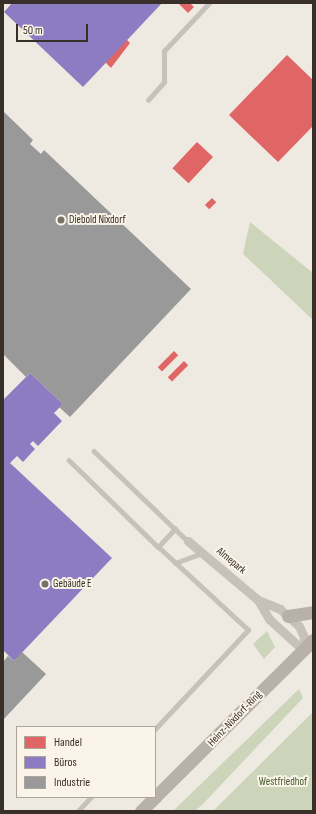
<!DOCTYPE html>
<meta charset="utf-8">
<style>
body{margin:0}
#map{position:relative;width:316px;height:814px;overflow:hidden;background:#eeeae1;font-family:"Sofia Sans Condensed",sans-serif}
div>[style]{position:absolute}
.green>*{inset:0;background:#ccd5ba}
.shops>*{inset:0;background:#e06666;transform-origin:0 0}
.offices>*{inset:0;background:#8e7cc3}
.industry>*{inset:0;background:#999}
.lane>*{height:4.5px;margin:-2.25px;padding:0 2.25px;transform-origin:2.25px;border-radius:2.25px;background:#c7c1ba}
.street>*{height:9px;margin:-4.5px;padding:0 4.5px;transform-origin:4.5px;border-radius:4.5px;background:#c7c1ba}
.secondary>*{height:13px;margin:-6.5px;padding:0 6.5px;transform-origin:6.5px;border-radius:6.5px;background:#b8b1aa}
.dots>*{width:11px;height:11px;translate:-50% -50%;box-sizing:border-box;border:2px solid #fbf4e9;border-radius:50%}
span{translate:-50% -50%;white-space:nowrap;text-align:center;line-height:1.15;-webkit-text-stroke:4px #fbf4e9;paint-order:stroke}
.poi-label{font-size:11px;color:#382f28}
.left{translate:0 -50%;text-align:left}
.street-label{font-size:11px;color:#382f28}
.park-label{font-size:11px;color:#42582b}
.frame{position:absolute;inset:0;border:4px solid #382f28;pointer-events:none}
.legend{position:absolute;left:16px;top:726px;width:140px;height:72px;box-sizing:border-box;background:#fbf4e9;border:1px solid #ada59c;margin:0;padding:5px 7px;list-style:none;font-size:12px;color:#382f28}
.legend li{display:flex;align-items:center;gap:8px;height:20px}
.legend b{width:20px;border:1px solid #ada59c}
.scale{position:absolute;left:16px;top:24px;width:72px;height:18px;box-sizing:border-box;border:2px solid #382f28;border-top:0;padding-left:5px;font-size:12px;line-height:14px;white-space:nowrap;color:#382f28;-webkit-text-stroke:3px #fbf4e9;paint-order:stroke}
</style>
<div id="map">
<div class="green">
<i style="clip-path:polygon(250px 222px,313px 273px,313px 320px,243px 254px)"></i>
<i style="clip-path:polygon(267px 631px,275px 647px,264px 659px,253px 644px)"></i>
<i style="clip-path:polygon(299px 689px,303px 698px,202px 805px,195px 811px,173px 811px)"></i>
<i style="clip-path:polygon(313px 712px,313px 811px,213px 811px)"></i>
</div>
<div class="shops">
<i style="clip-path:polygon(190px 3px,194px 7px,188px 13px,179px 4px)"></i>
<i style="clip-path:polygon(125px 38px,130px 43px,111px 68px,104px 61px)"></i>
<i style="clip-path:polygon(287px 55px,313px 80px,313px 126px,278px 162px,229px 115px)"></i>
<i style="left:197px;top:142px;width:22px;height:36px;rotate:43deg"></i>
<i style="left:212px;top:198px;width:6px;height:10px;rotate:45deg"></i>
<i style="left:174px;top:351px;width:6px;height:23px;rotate:45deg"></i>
<i style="left:184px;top:361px;width:6px;height:23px;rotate:45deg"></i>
</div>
<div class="offices">
<i style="clip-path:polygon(12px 3px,162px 3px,83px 87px,4px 12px)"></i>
<i style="clip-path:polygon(30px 373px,63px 404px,54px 413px,62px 421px,38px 446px,33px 441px,30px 444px,35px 449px,23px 462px,17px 456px,10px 463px,112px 558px,14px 661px,3px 650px,3px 400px)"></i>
</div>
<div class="industry">
<i style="clip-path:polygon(3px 111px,33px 140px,30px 144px,41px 154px,44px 150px,191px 289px,70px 417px,59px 407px,63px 404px,30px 373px,26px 377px,3px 354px)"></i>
<i style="clip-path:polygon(22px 652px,46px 674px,3px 720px,3px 662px,8px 656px,14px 661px)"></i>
</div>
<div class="lane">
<i style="left:148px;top:100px;width:24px;rotate:-48deg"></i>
<i style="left:164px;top:82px;width:31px;rotate:-90deg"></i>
<i style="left:164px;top:51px;width:66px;rotate:-46.8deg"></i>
<i style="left:94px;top:451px;width:112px;rotate:43.9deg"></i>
<i style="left:69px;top:460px;width:124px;rotate:44.3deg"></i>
<i style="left:175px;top:563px;width:29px;rotate:-20deg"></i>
<i style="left:155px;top:729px;width:136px;rotate:-46.8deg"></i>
<i style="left:248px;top:630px;width:122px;rotate:-137.3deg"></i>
<i style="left:158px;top:547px;width:25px;rotate:-47deg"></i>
<i style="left:175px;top:529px;width:18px;rotate:43deg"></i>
<i style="left:78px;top:811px;width:19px;rotate:-47deg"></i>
</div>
<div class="street">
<i style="left:188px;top:541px;width:92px;rotate:40.1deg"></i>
<i style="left:258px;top:600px;width:24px;rotate:22deg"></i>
<i style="left:280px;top:609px;width:25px;rotate:42deg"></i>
<i style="left:299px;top:626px;width:12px;rotate:66deg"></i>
<i style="left:304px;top:637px;width:13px;rotate:94deg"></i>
<i style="left:258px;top:600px;width:22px;rotate:60deg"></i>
<i style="left:269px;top:619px;width:46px;rotate:42.4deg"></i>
</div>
<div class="secondary">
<i style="left:288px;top:616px;width:25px;rotate:-9deg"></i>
<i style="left:155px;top:797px;width:223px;rotate:-44.8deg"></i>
<i style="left:141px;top:811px;width:20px;rotate:-45deg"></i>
</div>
<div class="dots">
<i style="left:61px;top:220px;background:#787069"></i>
<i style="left:45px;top:584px;background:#787069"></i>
</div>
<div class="poi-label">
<span class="left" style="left:69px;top:220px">Diebold Nixdorf</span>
<span class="left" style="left:53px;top:584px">Gebäude E</span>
</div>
<div class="street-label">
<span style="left:231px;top:561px;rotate:40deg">Almepark</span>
<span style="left:235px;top:719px;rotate:-46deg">Heinz-Nixdorf-Ring</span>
</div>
<div class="park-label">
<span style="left:283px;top:782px">Westfriedhof</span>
</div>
<div class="frame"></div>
<ul class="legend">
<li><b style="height:11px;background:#e06666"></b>Handel</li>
<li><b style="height:11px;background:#8e7cc3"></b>Büros</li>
<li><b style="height:11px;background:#999"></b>Industrie</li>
</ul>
<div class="scale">50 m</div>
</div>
